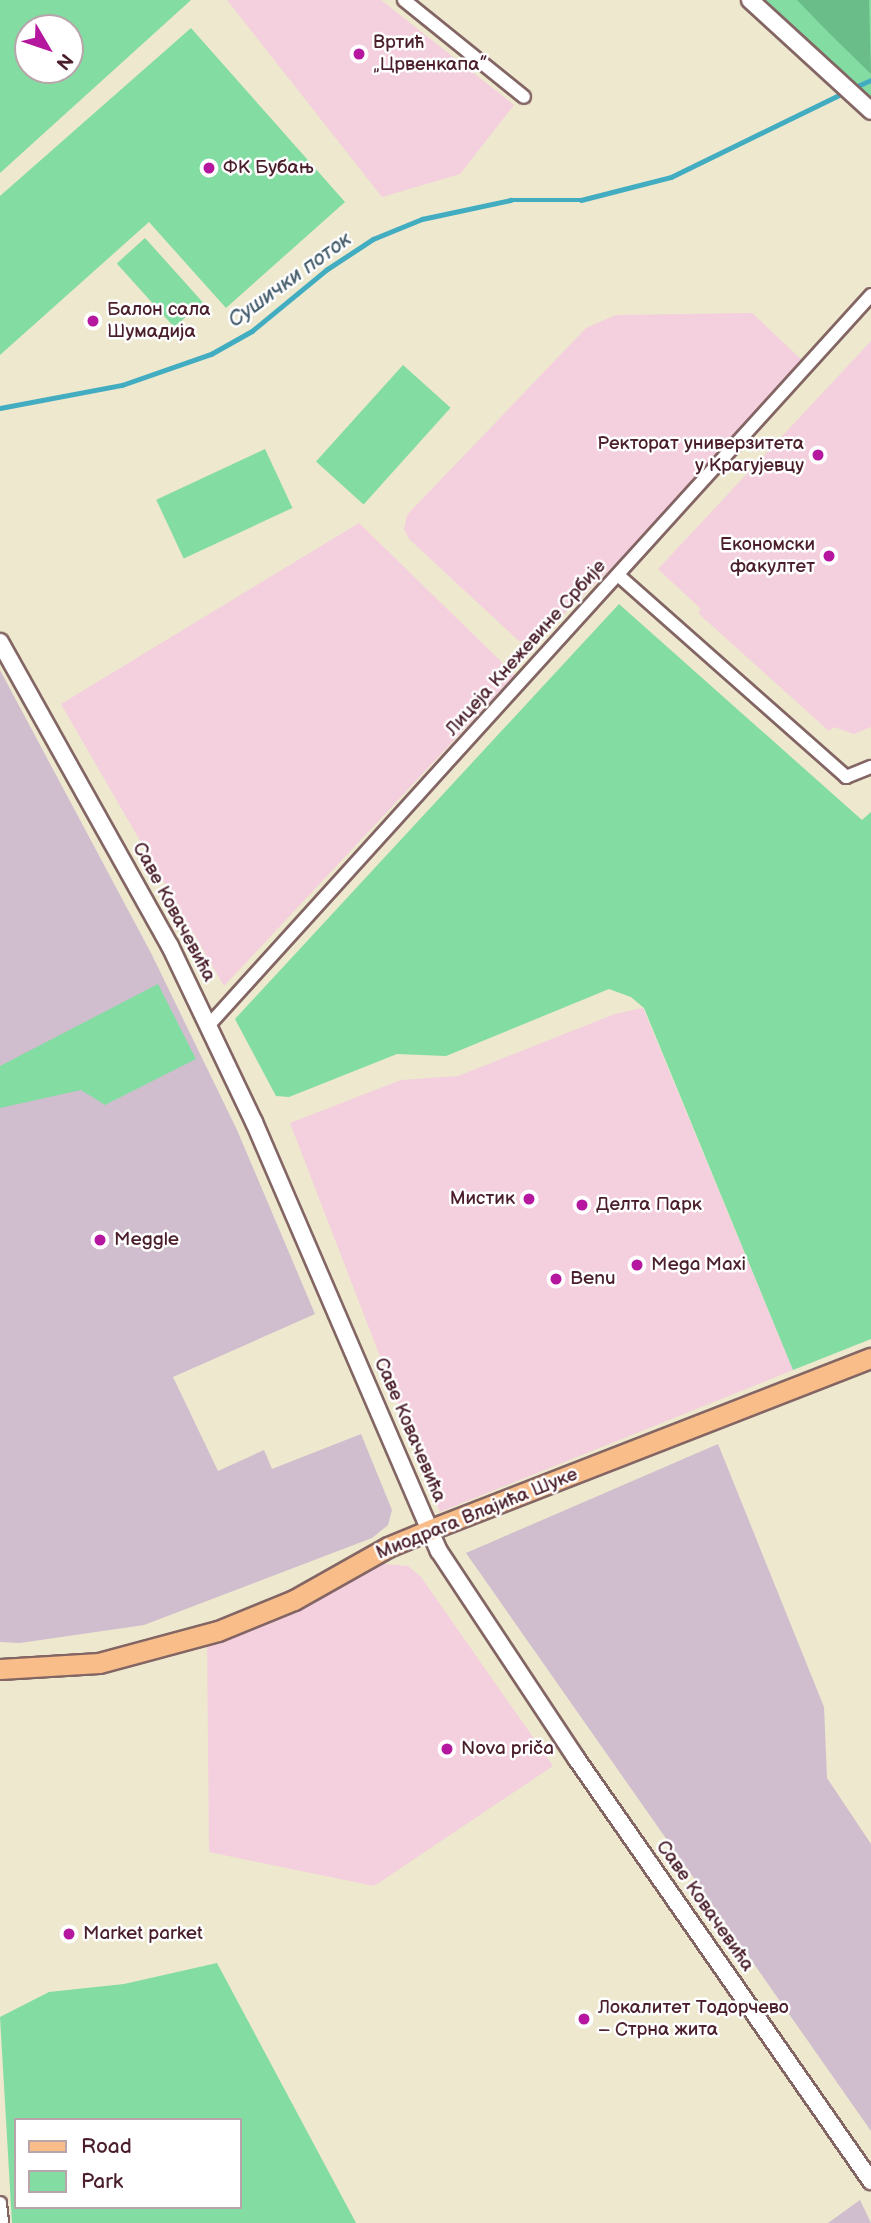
<!DOCTYPE html>
<meta charset="utf-8">
<style>
body{margin:0}
#map{position:relative;width:871px;height:2223px;overflow:hidden;background:#ede8ce;font-family:"Balsamiq Sans",sans-serif}
div>[style]{position:absolute}
.built>*{inset:0;background:#f4cfde}
.industrial>*{inset:0;background:#d0bdce}
.green>*{inset:0;background:#83dca2;transform-origin:0 0}
.forest>*{inset:0;background:#6abc88}
.stream>*{height:4.5px;margin:-2.25px;padding:0 2.25px;transform-origin:2.25px;border-radius:2.25px;background:#42acc1}
.roads{filter:drop-shadow(2px 0 #836564) drop-shadow(-2px 0 #836564) drop-shadow(0 2px #836564) drop-shadow(0 -2px #836564)}
.minor>*{height:12px;margin:-6px;padding:0 6px;transform-origin:6px;border-radius:6px;background:#fff}
.tertiary>*{height:16px;margin:-8px;padding:0 8px;transform-origin:8px;border-radius:8px;background:#fff}
.primary>*{height:19px;margin:-9.5px;padding:0 9.5px;transform-origin:9.5px;border-radius:9.5px;background:#f8bd89}
.dots>*{width:19px;height:19px;translate:-50% -50%;box-sizing:border-box;border:4px solid #fff;border-radius:50%}
span{translate:-50% -50%;white-space:nowrap;text-align:center;line-height:1.15;-webkit-text-stroke:5px #fff;paint-order:stroke}
.poi-label{font-size:19px;color:#4a1f2b}
.left{translate:0 -50%;text-align:left}
.right{translate:-100% -50%;text-align:right}
.street-label{font-size:19px;color:#4a1f2b}
.water-label{font-size:21px;color:#465e6e;font-style:italic}
.legend{position:absolute;left:14px;top:2118px;width:228px;height:91px;box-sizing:border-box;background:#fff;border:2px solid #b7a5aa;margin:0;padding:9px 12px;list-style:none;font-size:21px;color:#4a1f2b}
.legend li{display:flex;align-items:center;gap:14px;height:35px}
.legend b{width:35px;border:2px solid #b7a5aa}
.north{position:absolute;left:14px;top:14px;width:70px;height:70px;box-sizing:border-box;background:#fff;border:2px solid #b7a5aa;border-radius:50%;rotate:129deg;font-size:19px;font-weight:700;line-height:28px;text-align:center;color:#4a1f2b}
.north::after{content:'';display:block;margin:auto;width:24px;height:32px;background:#b5179e;clip-path:polygon(50% 0,100% 100%,50% 72%,0 100%)}
</style>
<div id="map">
<div class="built">
<i style="clip-path:polygon(227px 0,381px 0,514px 105px,460px 174px,382px 197px)"></i>
<i style="clip-path:polygon(752px 313px,802px 360px,640px 540px,536px 641px,519px 641px,409px 539px,404px 529px,407px 515px,586px 328px,616px 315px)"></i>
<i style="clip-path:polygon(871px 341px,871px 727px,854px 734px,834px 727px,829px 731px,698px 613px,701px 609px,658px 569px)"></i>
<i style="clip-path:polygon(359px 523px,515px 675px,224px 986px,61px 704px)"></i>
<i style="clip-path:polygon(643px 1008px,793px 1370px,440px 1512px,290px 1123px,401px 1080px,458px 1076px,615px 1014px)"></i>
<i style="clip-path:polygon(384px 1564px,408px 1566px,421px 1577px,553px 1766px,374px 1886px,209px 1852px,207px 1636px)"></i>
</div>
<div class="industrial">
<i style="clip-path:polygon(0 670px,151px 953px,237px 1130px,315px 1314px,173px 1377px,218px 1471px,264px 1450px,272px 1469px,361px 1434px,392px 1510px,388px 1525px,372px 1538px,144px 1625px,20px 1643px,0 1642px)"></i>
<i style="clip-path:polygon(718px 1444px,824px 1707px,827px 1778px,871px 1844px,871px 2131px,466px 1553px)"></i>
<i style="clip-path:polygon(860px 2200px,871px 2223px,828px 2223px)"></i>
</div>
<div class="green">
<i style="clip-path:polygon(evenodd,0 0,191px 0,0 173px,0 0,28px 28px,70px 28px,70px 70px,28px 70px,28px 28px)"></i>
<i style="clip-path:polygon(750px 0,871px 0,871px 109px)"></i>
<i style="clip-path:polygon(191px 28px,345px 202px,226px 308px,149px 222px,0 355px,0 196px)"></i>
<i style="left:145px;top:238px;width:86px;height:38px;rotate:48deg"></i>
<i style="left:403px;top:365px;width:64px;height:130px;rotate:42deg"></i>
<i style="left:265px;top:449px;width:65px;height:120px;rotate:65deg"></i>
<i style="clip-path:polygon(619px 604px,862px 820px,871px 812px,871px 1339px,793px 1370px,644px 1008px,631px 997px,609px 989px,446px 1056px,397px 1054px,289px 1097px,276px 1096px,235px 1019px)"></i>
<i style="clip-path:polygon(158px 984px,196px 1059px,105px 1105px,81px 1090px,0 1108px,0 1066px)"></i>
<i style="clip-path:polygon(evenodd,217px 1963px,356px 2223px,12px 2223px,0 2017px,49px 1992px,124px 1984px,217px 1963px,16px 2120px,240px 2120px,240px 2207px,16px 2207px,16px 2120px)"></i>
</div>
<div class="forest">
<i style="clip-path:polygon(797px 0,869px 0,871px 74px,827px 31px)"></i>
</div>
<div class="stream">
<i style="left:853px;top:88px;width:20px;rotate:-24deg"></i>
<i style="left:0;top:408px;width:124px;rotate:-10.7deg"></i>
<i style="left:122px;top:385px;width:94px;rotate:-19.2deg"></i>
<i style="left:211px;top:354px;width:47px;rotate:-29.3deg"></i>
<i style="left:252px;top:331px;width:96px;rotate:-39.5deg"></i>
<i style="left:326px;top:270px;width:56px;rotate:-33.4deg"></i>
<i style="left:373px;top:239px;width:53px;rotate:-22.2deg"></i>
<i style="left:422px;top:219px;width:91px;rotate:-12.1deg"></i>
<i style="left:511px;top:200px;width:70px"></i>
<i style="left:581px;top:200px;width:93px;rotate:-14.3deg"></i>
<i style="left:671px;top:177px;width:194px;rotate:-26deg"></i>
</div>
<div class="roads">
<div class="minor">
<i style="left:404px;top:0;width:154px;rotate:38.9deg"></i>
<i style="left:618px;top:575px;width:305px;rotate:41.5deg"></i>
<i style="left:846px;top:777px;width:27px;rotate:-22deg"></i>
<i style="left:208px;top:1026px;width:987px;rotate:-47.79deg"></i>
<i style="left:0;top:2203px;width:20px;rotate:84deg"></i>
</div>
<div class="tertiary">
<i style="left:750px;top:0;width:164px;rotate:42.5deg"></i>
<i style="left:0;top:642px;width:348px;rotate:60.8deg"></i>
<i style="left:170px;top:946px;width:195px;rotate:64.5deg"></i>
<i style="left:254px;top:1122px;width:467px;rotate:66.7deg"></i>
<i style="left:439px;top:1551px;width:248px;rotate:56.5deg"></i>
<i style="left:576px;top:1758px;width:516px;rotate:55.11deg"></i>
</div>
<div class="primary">
<i style="left:0;top:1669px;width:99px;rotate:-3.5deg"></i>
<i style="left:99px;top:1663px;width:123px;rotate:-15.1deg"></i>
<i style="left:218px;top:1631px;width:82px;rotate:-22.2deg"></i>
<i style="left:294px;top:1600px;width:108px;rotate:-29.4deg"></i>
<i style="left:388px;top:1547px;width:44px;rotate:-22.5deg"></i>
<i style="left:429px;top:1530px;width:474px;rotate:-21.3deg"></i>
</div>
</div>
<div class="dots">
<i style="left:359px;top:54px;background:#b5179e"></i>
<i style="left:209px;top:168px;background:#b5179e"></i>
<i style="left:93px;top:321px;background:#b5179e"></i>
<i style="left:818px;top:455px;background:#b5179e"></i>
<i style="left:829px;top:556px;background:#b5179e"></i>
<i style="left:529px;top:1199px;background:#b5179e"></i>
<i style="left:582px;top:1205px;background:#b5179e"></i>
<i style="left:100px;top:1240px;background:#b5179e"></i>
<i style="left:637px;top:1265px;background:#b5179e"></i>
<i style="left:556px;top:1279px;background:#b5179e"></i>
<i style="left:447px;top:1749px;background:#b5179e"></i>
<i style="left:69px;top:1934px;background:#b5179e"></i>
<i style="left:584px;top:2019px;background:#b5179e"></i>
</div>
<div class="poi-label">
<span class="left" style="left:373px;top:54px">Вртић<br>„Црвенкапа”</span>
<span class="left" style="left:223px;top:168px">ФК Бубањ</span>
<span class="left" style="left:107px;top:321px">Балон сала<br>Шумадија</span>
<span class="right" style="left:804px;top:455px">Ректорат универзитета<br>у Крагујевцу</span>
<span class="right" style="left:815px;top:556px">Економски<br>факултет</span>
<span class="right" style="left:515px;top:1199px">Мистик</span>
<span class="left" style="left:596px;top:1205px">Делта Парк</span>
<span class="left" style="left:114px;top:1240px">Meggle</span>
<span class="left" style="left:651px;top:1265px">Mega Maxi</span>
<span class="left" style="left:570px;top:1279px">Benu</span>
<span class="left" style="left:461px;top:1749px">Nova priča</span>
<span class="left" style="left:83px;top:1934px">Market parket</span>
<span class="left" style="left:598px;top:2019px">Локалитет Тодорчево<br>– Стрна жита</span>
</div>
<div class="street-label">
<span style="left:526px;top:648px;rotate:-48deg">Лицеја Кнежевине Србије</span>
<span style="left:174px;top:912px;rotate:62deg">Саве Ковачевића</span>
<span style="left:410px;top:1430px;rotate:67deg">Саве Ковачевића</span>
<span style="left:477px;top:1514px;rotate:-22deg">Миодрага Влајића Шуке</span>
<span style="left:705px;top:1906px;rotate:55deg">Саве Ковачевића</span>
</div>
<div class="water-label">
<span style="left:290px;top:280px;rotate:-36deg">Сушички поток</span>
</div>
<ul class="legend">
<li><b style="height:9px;background:#f8bd89"></b>Road</li>
<li><b style="height:19px;background:#83dca2"></b>Park</li>
</ul>
<div class="north">N</div>
</div>
